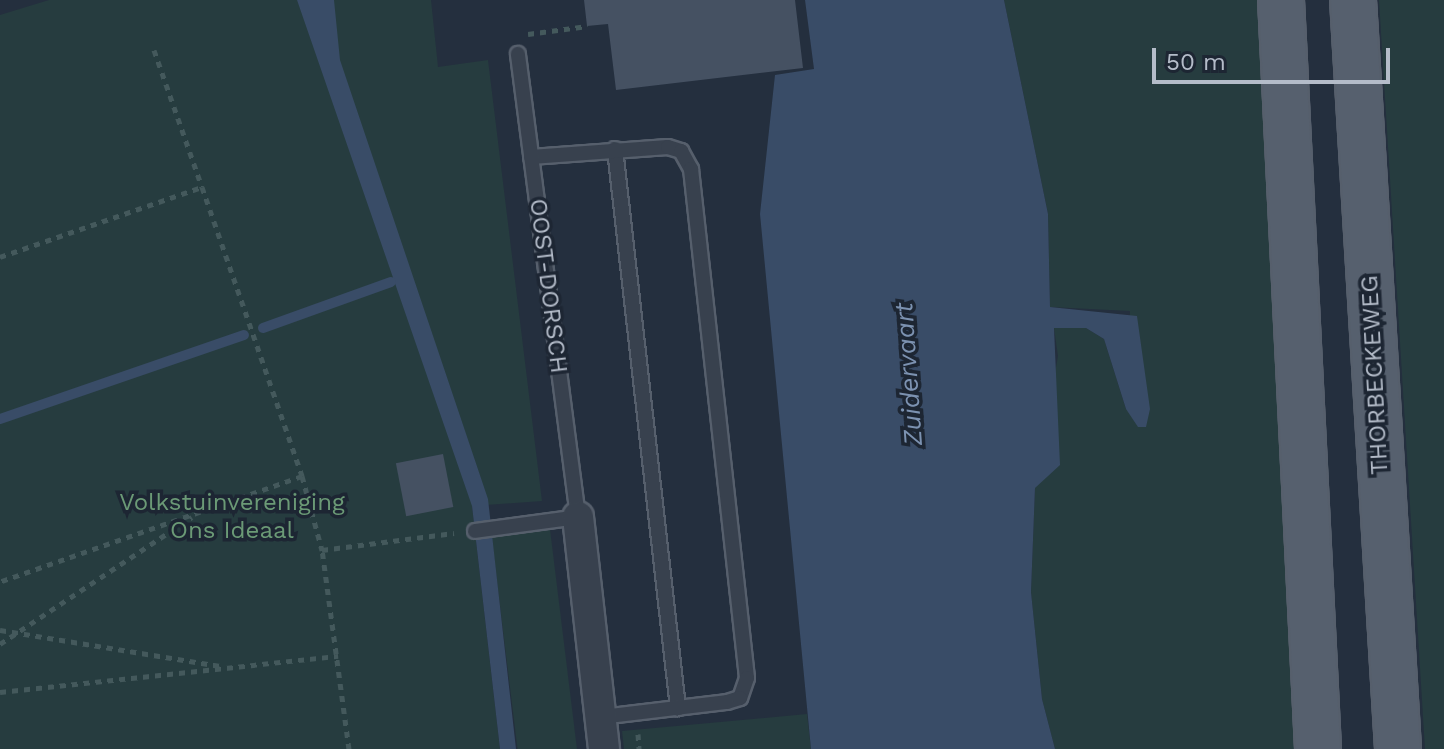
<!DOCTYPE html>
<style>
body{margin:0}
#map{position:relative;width:1444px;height:749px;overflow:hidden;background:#242f3e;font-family:"Work Sans",sans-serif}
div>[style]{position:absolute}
.green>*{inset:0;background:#263c3f;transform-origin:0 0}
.water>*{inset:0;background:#394c67}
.stream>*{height:10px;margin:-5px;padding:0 5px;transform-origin:5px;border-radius:5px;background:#394c67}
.building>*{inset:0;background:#455162;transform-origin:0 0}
.path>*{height:5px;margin-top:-2.5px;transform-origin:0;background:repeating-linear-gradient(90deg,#44595c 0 6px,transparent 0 12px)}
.roads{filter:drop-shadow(2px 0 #565f6c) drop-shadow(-2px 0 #565f6c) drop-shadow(0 2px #565f6c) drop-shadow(0 -2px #565f6c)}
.service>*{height:14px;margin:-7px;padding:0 7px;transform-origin:7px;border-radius:7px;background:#38414e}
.minor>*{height:30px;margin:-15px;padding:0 15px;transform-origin:15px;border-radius:15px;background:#38414e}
.primary>*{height:44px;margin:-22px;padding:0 22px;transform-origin:22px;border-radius:22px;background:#56606e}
span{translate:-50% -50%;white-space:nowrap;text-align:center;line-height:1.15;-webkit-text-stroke:7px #1d2633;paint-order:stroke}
.street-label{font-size:24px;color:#b4bcc9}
.park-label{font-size:24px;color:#6b9a76}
.water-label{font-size:26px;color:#7c92b1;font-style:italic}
.scale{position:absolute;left:1152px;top:48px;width:238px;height:36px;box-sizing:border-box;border:4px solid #b4bcc9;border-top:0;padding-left:10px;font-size:24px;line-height:28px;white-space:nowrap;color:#b4bcc9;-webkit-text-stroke:6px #1d2633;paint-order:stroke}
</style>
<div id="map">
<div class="green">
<i style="clip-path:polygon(49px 0,431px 0,438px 67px,488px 60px,542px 501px,472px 506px,500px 749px,0 749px,0 15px)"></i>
<i style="clip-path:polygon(1004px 0,1269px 0,1303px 749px,1055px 749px,1042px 699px,1031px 592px,1035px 488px,1058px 356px,1054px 328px,1086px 328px,1104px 339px,1126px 409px,1130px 311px,1050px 307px,1048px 214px)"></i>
<i style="clip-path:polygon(1379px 0,1444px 0,1444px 749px,1425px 749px)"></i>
<i style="left:549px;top:521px;width:230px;height:59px;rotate:83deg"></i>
<i style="clip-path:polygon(807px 714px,811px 749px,624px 749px,622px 731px)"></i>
</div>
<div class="water">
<i style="clip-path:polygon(297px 0,334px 0,340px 60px,488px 499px,516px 749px,500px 749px,472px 506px)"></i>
<i style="clip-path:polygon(805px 0,1004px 0,1048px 214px,1050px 307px,1137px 316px,1150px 409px,1146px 427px,1138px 427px,1126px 409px,1104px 339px,1086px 328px,1054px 328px,1060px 465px,1035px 488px,1031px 592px,1042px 699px,1055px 749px,811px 749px,760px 214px,775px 75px,814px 69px)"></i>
</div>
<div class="stream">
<i style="left:263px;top:328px;width:136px;rotate:-19.8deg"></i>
<i style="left:0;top:419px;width:258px;rotate:-19deg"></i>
</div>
<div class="building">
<i style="clip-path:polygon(584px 0,795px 0,803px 68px,616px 90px,608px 24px,587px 26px)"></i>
<i style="left:443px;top:454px;width:54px;height:48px;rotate:79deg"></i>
</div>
<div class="path">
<i style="left:528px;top:34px;width:60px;rotate:-7.7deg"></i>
<i style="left:154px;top:50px;width:145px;rotate:70.7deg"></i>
<i style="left:0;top:257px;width:214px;rotate:-19.1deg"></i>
<i style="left:202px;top:187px;width:306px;rotate:70.9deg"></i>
<i style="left:302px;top:476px;width:320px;rotate:160.7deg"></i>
<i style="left:302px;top:476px;width:77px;rotate:74.9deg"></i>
<i style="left:0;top:630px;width:223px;rotate:9.3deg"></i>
<i style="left:0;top:644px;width:230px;rotate:-33.5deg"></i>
<i style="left:0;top:692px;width:340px;rotate:-6.1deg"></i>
<i style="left:638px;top:734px;width:15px;rotate:86deg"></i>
<i style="left:349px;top:749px;width:201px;rotate:-97.7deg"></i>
<i style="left:322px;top:550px;width:133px;rotate:-7.3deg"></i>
</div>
<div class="roads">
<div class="service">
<i style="left:615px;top:149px;width:563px;rotate:83.57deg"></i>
<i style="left:531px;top:157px;width:137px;rotate:-4.2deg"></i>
<i style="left:668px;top:147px;width:14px;rotate:17deg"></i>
<i style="left:681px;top:151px;width:21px;rotate:61deg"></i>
<i style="left:691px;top:169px;width:512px;rotate:83.72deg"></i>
<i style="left:747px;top:678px;width:21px;rotate:109deg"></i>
<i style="left:740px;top:698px;width:14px;rotate:163deg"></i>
<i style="left:727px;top:702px;width:127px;rotate:173.2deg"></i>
<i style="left:475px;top:531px;width:104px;rotate:-7.7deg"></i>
<i style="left:578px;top:517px;width:467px;rotate:-97.4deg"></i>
</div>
<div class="minor">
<i style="left:578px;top:517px;width:233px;rotate:83.6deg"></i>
</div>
<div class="primary">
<i style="left:1281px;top:0;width:750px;rotate:87.17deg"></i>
<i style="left:1353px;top:0;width:750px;rotate:86.56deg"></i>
</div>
</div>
<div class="street-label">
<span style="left:548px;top:286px;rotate:83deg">OOST-DORSCH</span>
<span style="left:1375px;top:375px;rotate:-93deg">THORBECKEWEG</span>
</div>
<div class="park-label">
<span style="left:232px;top:517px">Volkstuinvereniging<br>Ons Ideaal</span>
</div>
<div class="water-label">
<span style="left:909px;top:374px;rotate:-94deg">Zuidervaart</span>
</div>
<div class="scale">50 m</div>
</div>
